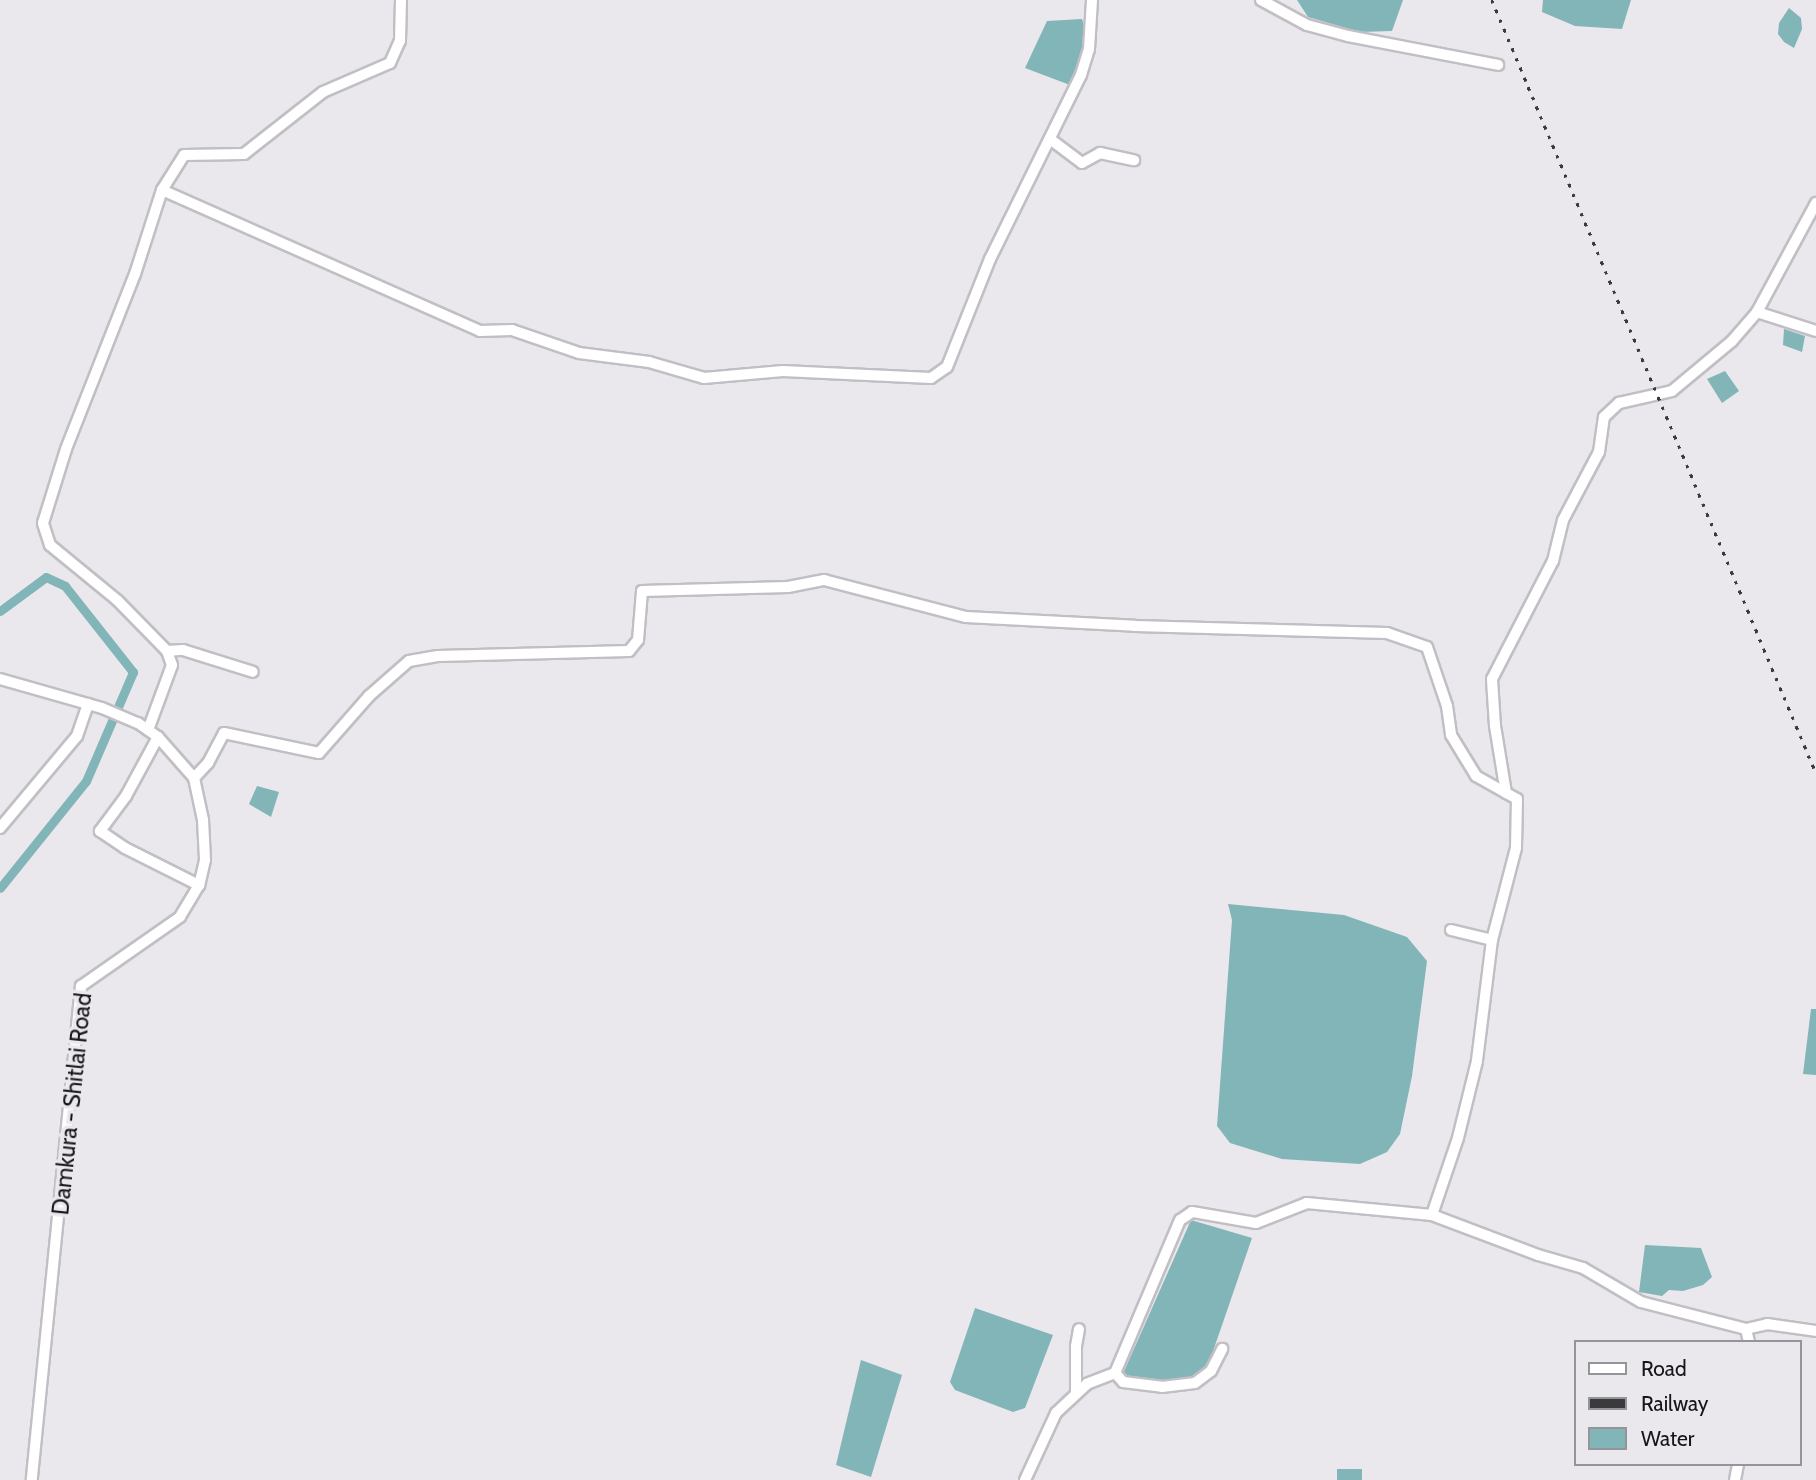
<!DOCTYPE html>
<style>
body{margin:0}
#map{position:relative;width:1816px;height:1480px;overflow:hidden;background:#eae8ed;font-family:Cabin,sans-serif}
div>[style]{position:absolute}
.water>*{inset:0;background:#81b5b7;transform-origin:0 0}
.canal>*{height:9px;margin:-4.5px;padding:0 4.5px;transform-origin:4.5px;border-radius:4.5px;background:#81b5b7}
.roads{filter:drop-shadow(2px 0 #c1bfc4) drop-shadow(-2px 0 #c1bfc4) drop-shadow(0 2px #c1bfc4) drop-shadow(0 -2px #c1bfc4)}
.minor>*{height:10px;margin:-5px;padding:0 5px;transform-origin:5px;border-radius:5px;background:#fff}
.rail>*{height:2.5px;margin-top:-1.25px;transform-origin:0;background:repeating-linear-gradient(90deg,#3a3a3c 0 3.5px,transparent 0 10.5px)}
span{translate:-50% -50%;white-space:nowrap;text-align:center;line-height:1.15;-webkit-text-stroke:7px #eae8ed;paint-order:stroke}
.street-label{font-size:23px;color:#161618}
.legend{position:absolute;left:1574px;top:1340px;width:228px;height:126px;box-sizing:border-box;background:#eae8ed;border:2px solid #959498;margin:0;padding:9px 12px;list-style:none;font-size:21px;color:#161618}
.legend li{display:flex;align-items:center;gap:14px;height:35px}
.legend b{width:35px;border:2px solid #959498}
</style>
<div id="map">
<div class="water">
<i style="clip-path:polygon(1297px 0,1403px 0,1392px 31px,1360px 32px,1308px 17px)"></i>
<i style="clip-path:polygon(1543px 0,1631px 0,1622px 29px,1575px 26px,1542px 12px)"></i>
<i style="clip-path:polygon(1789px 8px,1801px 18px,1802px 29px,1794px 48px,1784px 42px,1778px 34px,1779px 23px)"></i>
<i style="clip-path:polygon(1082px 19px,1087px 36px,1082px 62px,1070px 85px,1025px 68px,1047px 21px)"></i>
<i style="clip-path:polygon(1784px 329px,1805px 336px,1802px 352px,1783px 345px)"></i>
<i style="clip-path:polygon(1725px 371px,1739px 391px,1722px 403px,1707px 379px)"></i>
<i style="clip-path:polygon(257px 786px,279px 792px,271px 817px,249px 804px)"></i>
<i style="clip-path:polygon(1228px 904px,1344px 915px,1407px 937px,1427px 961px,1412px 1076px,1400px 1134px,1387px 1152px,1360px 1164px,1282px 1159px,1230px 1143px,1217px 1126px,1232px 920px)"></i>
<i style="clip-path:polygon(1811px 1009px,1816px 1009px,1816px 1075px,1803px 1074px)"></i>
<i style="clip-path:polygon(1191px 1220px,1252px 1238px,1209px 1363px,1199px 1376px,1183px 1380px,1157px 1382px,1122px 1376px)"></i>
<i style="clip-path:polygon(1645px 1245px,1701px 1248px,1712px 1277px,1703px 1285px,1683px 1291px,1669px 1290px,1662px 1296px,1639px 1292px)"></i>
<i style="clip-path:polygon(975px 1308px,1053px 1335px,1025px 1408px,1013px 1412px,955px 1390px,950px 1382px)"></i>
<i style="clip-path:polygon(861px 1360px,902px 1375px,871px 1477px,836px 1465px)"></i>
<i style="left:1337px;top:1469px;width:25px;height:11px"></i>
</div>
<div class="canal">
<i style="left:0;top:611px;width:57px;rotate:-36.5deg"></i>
<i style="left:46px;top:577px;width:21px;rotate:25deg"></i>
<i style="left:65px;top:586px;width:110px;rotate:51.7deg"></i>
<i style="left:133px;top:672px;width:119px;rotate:113.3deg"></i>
<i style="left:86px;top:781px;width:137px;rotate:128.8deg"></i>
</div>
<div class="roads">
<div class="minor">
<i style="left:1261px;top:0;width:52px;rotate:28.5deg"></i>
<i style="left:1307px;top:25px;width:42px;rotate:15deg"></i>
<i style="left:1348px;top:36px;width:153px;rotate:10.9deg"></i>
<i style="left:1050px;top:139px;width:40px;rotate:37deg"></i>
<i style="left:1082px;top:163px;width:21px;rotate:-29deg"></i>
<i style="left:1100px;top:153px;width:35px;rotate:12deg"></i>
<i style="left:162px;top:190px;width:41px;rotate:-57.8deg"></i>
<i style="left:184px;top:155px;width:60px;rotate:-1deg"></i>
<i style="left:244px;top:154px;width:100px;rotate:-38.1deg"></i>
<i style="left:323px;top:92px;width:73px;rotate:-23.4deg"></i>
<i style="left:390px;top:63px;width:24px;rotate:-66deg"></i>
<i style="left:400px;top:41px;width:41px;rotate:-88.6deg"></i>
<i style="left:1757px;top:312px;width:62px;rotate:17.9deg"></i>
<i style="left:167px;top:651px;width:16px;rotate:-4deg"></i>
<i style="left:183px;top:650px;width:73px;rotate:17.4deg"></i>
<i style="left:0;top:679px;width:106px;rotate:15.9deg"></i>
<i style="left:102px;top:708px;width:39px;rotate:23deg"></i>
<i style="left:138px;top:723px;width:24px;rotate:35deg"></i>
<i style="left:158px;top:737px;width:55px;rotate:48.7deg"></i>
<i style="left:194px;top:778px;width:43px;rotate:77.9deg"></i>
<i style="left:203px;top:820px;width:40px;rotate:87.1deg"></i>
<i style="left:205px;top:860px;width:26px;rotate:103deg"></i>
<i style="left:199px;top:885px;width:37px;rotate:121deg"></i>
<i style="left:180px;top:917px;width:121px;rotate:145.1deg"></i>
<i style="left:81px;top:986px;width:496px;rotate:95.7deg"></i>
<i style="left:148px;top:730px;width:69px;rotate:-69.7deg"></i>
<i style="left:172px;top:665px;width:15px;rotate:-110deg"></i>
<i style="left:167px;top:651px;width:71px;rotate:-134.4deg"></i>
<i style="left:117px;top:600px;width:87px;rotate:-140.6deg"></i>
<i style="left:50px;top:545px;width:23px;rotate:-108deg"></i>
<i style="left:43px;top:523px;width:77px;rotate:-72.7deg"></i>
<i style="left:66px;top:449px;width:188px;rotate:-68.5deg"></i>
<i style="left:135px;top:274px;width:88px;rotate:-72.2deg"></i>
<i style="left:162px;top:190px;width:348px;rotate:23.9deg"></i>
<i style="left:480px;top:331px;width:32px;rotate:-2deg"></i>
<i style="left:512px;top:330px;width:71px;rotate:18.9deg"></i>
<i style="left:579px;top:353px;width:71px;rotate:7.3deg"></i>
<i style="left:649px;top:362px;width:57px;rotate:16.2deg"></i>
<i style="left:704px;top:378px;width:79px;rotate:-5.1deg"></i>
<i style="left:783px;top:371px;width:148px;rotate:2.7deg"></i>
<i style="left:931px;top:378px;width:19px;rotate:-35deg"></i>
<i style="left:947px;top:367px;width:116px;rotate:-68.3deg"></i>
<i style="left:990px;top:259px;width:205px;rotate:-63.7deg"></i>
<i style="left:1081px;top:75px;width:27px;rotate:-73deg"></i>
<i style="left:1089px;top:49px;width:49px;rotate:-86.5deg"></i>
<i style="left:158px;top:737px;width:67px;rotate:118.5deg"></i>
<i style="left:126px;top:796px;width:44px;rotate:126.6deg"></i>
<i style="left:100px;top:831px;width:30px;rotate:34deg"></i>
<i style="left:125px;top:848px;width:83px;rotate:26.6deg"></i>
<i style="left:194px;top:778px;width:21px;rotate:-47deg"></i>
<i style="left:208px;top:763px;width:34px;rotate:-62deg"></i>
<i style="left:224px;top:733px;width:97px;rotate:11.9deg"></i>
<i style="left:319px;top:753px;width:76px;rotate:-48.7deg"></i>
<i style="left:369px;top:696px;width:53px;rotate:-41.2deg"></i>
<i style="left:409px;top:661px;width:29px;rotate:-10deg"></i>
<i style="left:438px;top:656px;width:191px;rotate:-1.5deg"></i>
<i style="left:629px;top:651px;width:14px;rotate:-51deg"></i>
<i style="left:638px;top:640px;width:49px;rotate:-85.3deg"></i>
<i style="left:642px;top:591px;width:146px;rotate:-1.6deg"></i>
<i style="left:788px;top:587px;width:37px;rotate:-11deg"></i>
<i style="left:824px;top:580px;width:147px;rotate:14.6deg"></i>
<i style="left:966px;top:617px;width:169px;rotate:3deg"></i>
<i style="left:1135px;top:626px;width:252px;rotate:1.6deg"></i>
<i style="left:1387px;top:633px;width:42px;rotate:19.3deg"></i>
<i style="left:1427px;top:647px;width:62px;rotate:71.3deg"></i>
<i style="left:1447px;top:706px;width:29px;rotate:82deg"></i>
<i style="left:1451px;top:735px;width:48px;rotate:58.6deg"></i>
<i style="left:1476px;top:776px;width:47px;rotate:29.3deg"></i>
<i style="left:1517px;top:799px;width:49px;rotate:91.2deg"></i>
<i style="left:1516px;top:848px;width:95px;rotate:104.6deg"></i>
<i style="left:1492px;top:940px;width:122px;rotate:97.1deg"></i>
<i style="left:1477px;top:1061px;width:79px;rotate:103.9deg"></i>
<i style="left:1458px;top:1138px;width:81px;rotate:108.7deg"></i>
<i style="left:1432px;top:1215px;width:126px;rotate:-174.5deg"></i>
<i style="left:1307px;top:1203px;width:55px;rotate:158.6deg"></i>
<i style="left:1256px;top:1223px;width:65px;rotate:-170.2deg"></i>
<i style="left:1192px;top:1212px;width:14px;rotate:146deg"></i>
<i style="left:1180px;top:1220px;width:166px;rotate:113deg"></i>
<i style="left:1115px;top:1373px;width:30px;rotate:159deg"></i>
<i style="left:1087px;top:1384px;width:42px;rotate:136.9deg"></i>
<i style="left:1056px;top:1413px;width:74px;rotate:114.8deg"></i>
<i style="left:1506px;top:793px;width:68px;rotate:-99.3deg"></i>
<i style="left:1495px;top:726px;width:47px;rotate:-93.7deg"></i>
<i style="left:1492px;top:679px;width:133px;rotate:-62.7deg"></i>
<i style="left:1553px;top:561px;width:42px;rotate:-76.3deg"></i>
<i style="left:1563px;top:520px;width:77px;rotate:-62.1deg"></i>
<i style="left:1599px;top:452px;width:35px;rotate:-82deg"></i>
<i style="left:1604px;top:417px;width:21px;rotate:-43deg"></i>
<i style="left:1619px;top:403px;width:54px;rotate:-12.8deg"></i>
<i style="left:1672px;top:391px;width:78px;rotate:-39.8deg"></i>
<i style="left:1732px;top:341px;width:38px;rotate:-49deg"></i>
<i style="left:1757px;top:312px;width:124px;rotate:-61.6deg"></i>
<i style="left:0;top:828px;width:120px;rotate:-50.1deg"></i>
<i style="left:77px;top:736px;width:34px;rotate:-71deg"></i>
<i style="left:1451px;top:930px;width:42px;rotate:13.7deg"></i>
<i style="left:1432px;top:1215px;width:113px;rotate:20.7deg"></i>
<i style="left:1538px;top:1255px;width:47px;rotate:16.1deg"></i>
<i style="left:1583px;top:1268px;width:67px;rotate:30.4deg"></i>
<i style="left:1641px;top:1302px;width:108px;rotate:14.4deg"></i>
<i style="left:1746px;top:1329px;width:13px;rotate:77deg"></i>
<i style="left:1746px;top:1329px;width:22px;rotate:-13deg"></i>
<i style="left:1767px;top:1324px;width:49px;rotate:8.1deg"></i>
<i style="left:1115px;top:1373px;width:12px;rotate:48deg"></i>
<i style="left:1123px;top:1382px;width:39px;rotate:7deg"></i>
<i style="left:1162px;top:1387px;width:33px;rotate:-7deg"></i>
<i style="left:1195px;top:1383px;width:20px;rotate:-37deg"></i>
<i style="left:1211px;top:1371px;width:25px;rotate:-63deg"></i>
<i style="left:1076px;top:1392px;width:46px;rotate:-90deg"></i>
<i style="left:1076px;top:1346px;width:17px;rotate:-80deg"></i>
<i style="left:1735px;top:1480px;width:16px;rotate:-79deg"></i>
</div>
</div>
<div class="rail">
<i style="left:1492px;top:0;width:838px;rotate:67.26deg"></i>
</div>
<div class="street-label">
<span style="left:72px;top:1104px;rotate:-84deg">Damkura - Shitlai Road</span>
</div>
<ul class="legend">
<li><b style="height:9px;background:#fff"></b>Road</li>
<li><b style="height:9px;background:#3a3a3c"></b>Railway</li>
<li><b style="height:19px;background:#81b5b7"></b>Water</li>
</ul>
</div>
